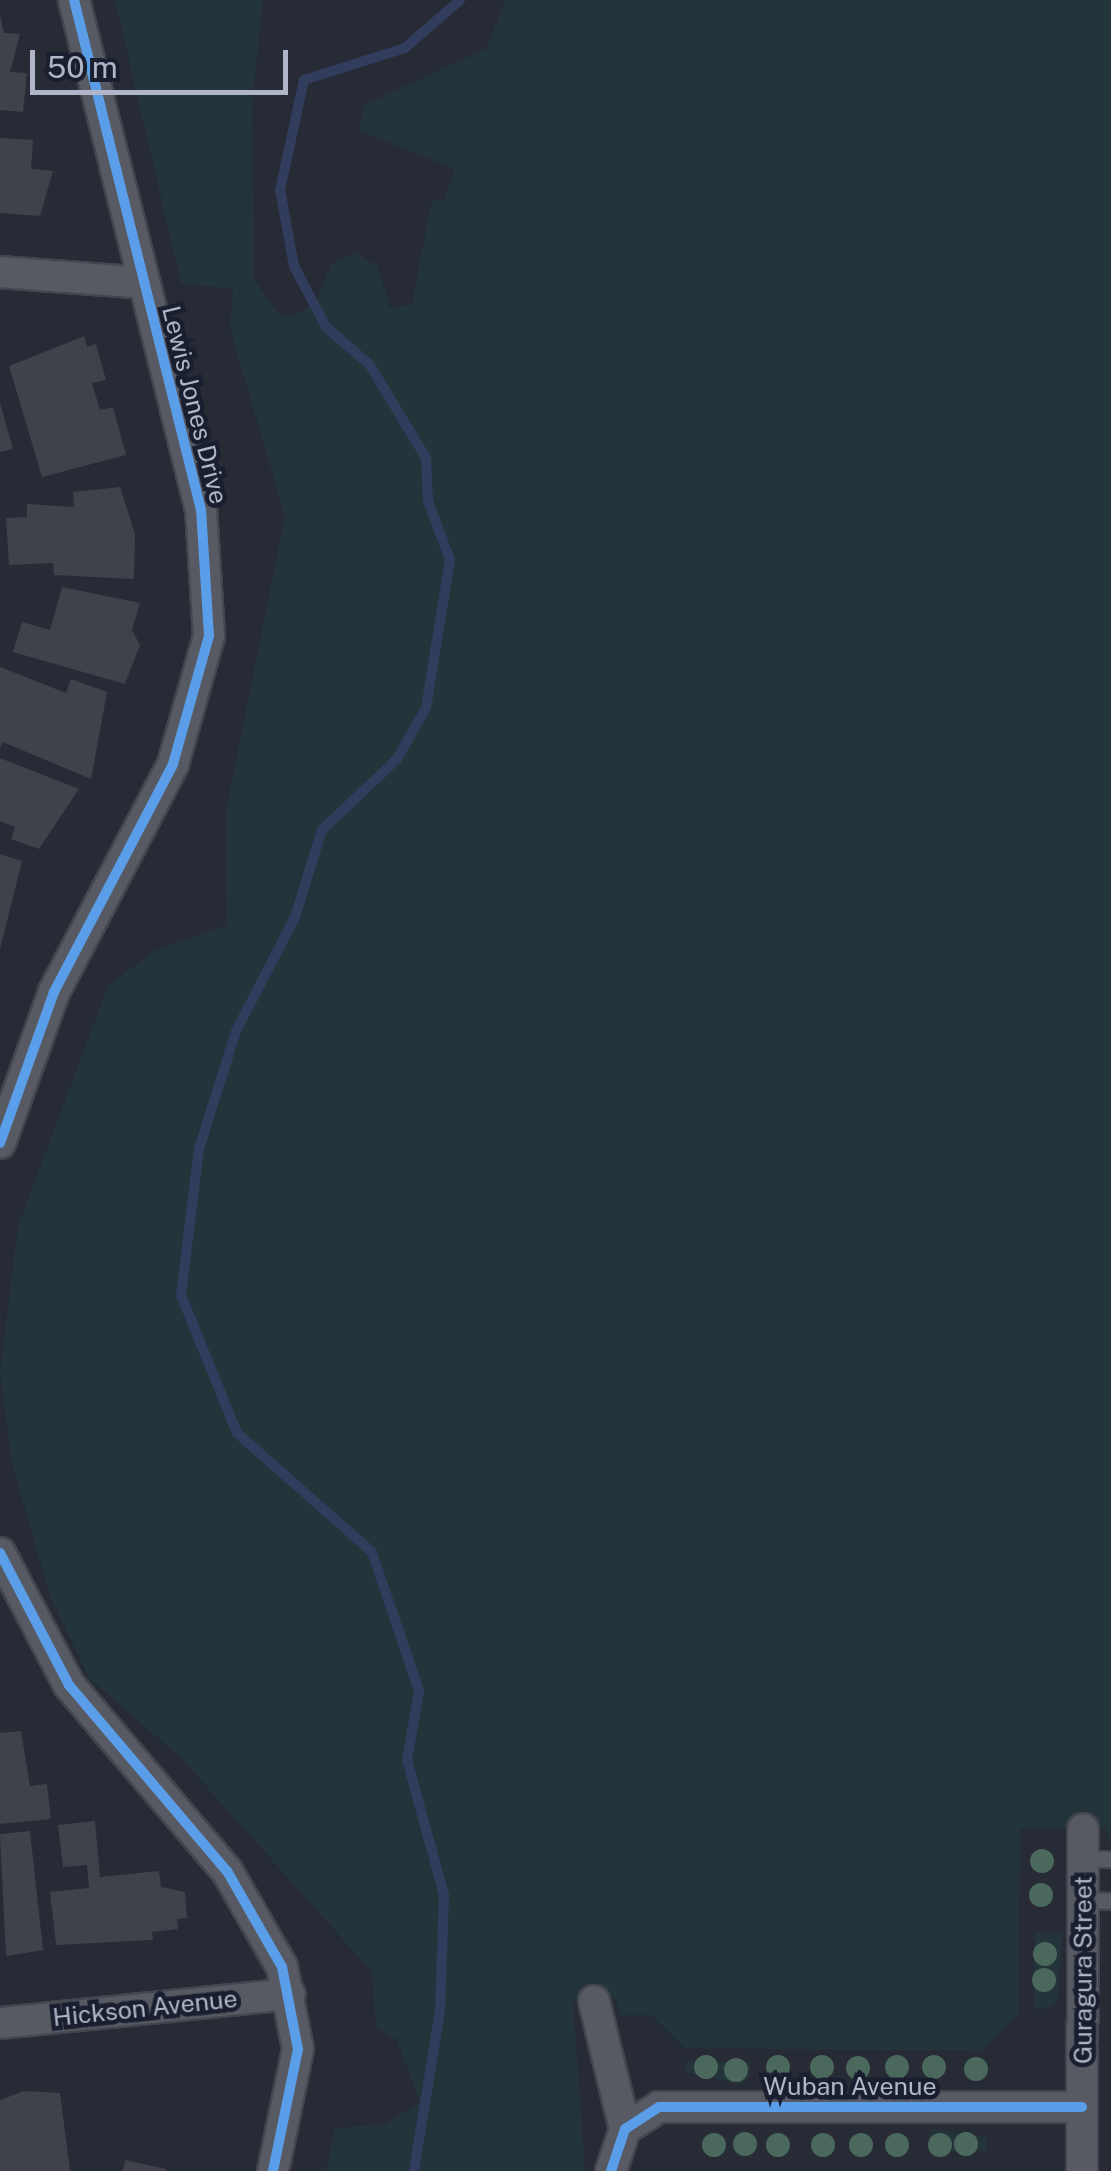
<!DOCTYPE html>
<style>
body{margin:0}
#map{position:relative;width:1111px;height:2171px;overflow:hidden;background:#272b35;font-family:"Public Sans",sans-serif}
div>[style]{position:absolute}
.green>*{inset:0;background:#24343b}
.stream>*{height:10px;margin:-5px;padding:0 5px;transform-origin:5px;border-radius:5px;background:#323c5d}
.building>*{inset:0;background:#3f424b}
.roads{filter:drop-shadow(2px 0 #43464e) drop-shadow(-2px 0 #43464e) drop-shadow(0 2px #43464e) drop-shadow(0 -2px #43464e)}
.lane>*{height:15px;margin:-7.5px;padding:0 7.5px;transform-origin:7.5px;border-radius:7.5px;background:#575a63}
.street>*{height:30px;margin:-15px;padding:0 15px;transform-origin:15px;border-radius:15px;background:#575a63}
.cycleway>*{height:10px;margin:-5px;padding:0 5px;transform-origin:5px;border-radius:5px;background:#5a9eea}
.trees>*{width:24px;height:24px;margin:-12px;border-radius:50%;background:#4a685c}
span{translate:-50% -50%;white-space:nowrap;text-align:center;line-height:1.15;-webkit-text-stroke:9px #1a1f30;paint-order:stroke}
.street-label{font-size:25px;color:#b0b5c7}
.scale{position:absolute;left:30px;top:50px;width:258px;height:45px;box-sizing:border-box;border:5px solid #b0b5c7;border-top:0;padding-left:12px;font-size:30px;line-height:35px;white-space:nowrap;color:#b0b5c7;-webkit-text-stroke:8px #1a1f30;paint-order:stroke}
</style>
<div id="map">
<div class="green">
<i style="clip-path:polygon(115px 0,263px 0,252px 107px,254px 279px,278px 314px,291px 317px,315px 305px,331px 265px,356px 252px,378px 267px,390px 308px,412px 304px,432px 200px,444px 200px,455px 169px,359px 131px,364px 105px,487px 48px,505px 0,1111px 0,1111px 1843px,1104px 1828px,1020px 1829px,1018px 2015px,982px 2051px,685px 2048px,651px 2015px,621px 2015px,615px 1998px,573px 2002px,585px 2171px,326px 2171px,335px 2128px,386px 2124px,420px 2102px,397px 2040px,376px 2027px,372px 1972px,181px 1758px,89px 1678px,51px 1598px,12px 1464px,0 1373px,18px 1226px,108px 986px,154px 951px,227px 925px,226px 811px,285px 516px,230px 329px,233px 289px,181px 283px)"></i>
<i style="clip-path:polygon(1035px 1933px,1062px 1933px,1057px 2003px,1047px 2009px,1034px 2009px)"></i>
<i style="clip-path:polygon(686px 2062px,750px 2062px,750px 2072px,745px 2084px,729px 2082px,684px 2072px)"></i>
<i style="clip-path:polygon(930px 2129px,987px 2137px,987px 2151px,930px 2151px)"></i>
</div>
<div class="stream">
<i style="left:414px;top:2171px;width:162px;rotate:-80.8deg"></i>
<i style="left:440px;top:2011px;width:116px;rotate:-88deg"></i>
<i style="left:444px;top:1895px;width:140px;rotate:-105.3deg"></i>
<i style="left:407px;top:1760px;width:70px;rotate:-80.1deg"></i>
<i style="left:419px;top:1691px;width:147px;rotate:-108.7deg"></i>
<i style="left:372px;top:1552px;width:180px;rotate:-138.6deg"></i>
<i style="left:237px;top:1433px;width:149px;rotate:-112.1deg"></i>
<i style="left:181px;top:1295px;width:147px;rotate:-83deg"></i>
<i style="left:199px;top:1149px;width:124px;rotate:-72.6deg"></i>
<i style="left:236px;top:1031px;width:128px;rotate:-62.6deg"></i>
<i style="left:295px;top:917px;width:91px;rotate:-72.8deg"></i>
<i style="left:322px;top:830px;width:103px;rotate:-43.4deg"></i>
<i style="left:397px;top:759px;width:59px;rotate:-60.4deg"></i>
<i style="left:426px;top:708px;width:150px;rotate:-80.8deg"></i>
<i style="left:450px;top:560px;width:63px;rotate:-110.4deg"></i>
<i style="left:428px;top:501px;width:43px;rotate:-92.7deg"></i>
<i style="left:426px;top:458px;width:109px;rotate:-121.1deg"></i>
<i style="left:370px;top:365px;width:58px;rotate:-139.2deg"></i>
<i style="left:326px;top:327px;width:69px;rotate:-117.7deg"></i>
<i style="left:294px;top:266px;width:77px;rotate:-100.4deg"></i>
<i style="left:280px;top:190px;width:113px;rotate:-77.7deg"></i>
<i style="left:304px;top:80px;width:106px;rotate:-17.6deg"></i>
<i style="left:405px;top:48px;width:73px;rotate:-41.1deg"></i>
</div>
<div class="building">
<i style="clip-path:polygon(0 15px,4px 33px,20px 34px,10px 72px,27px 73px,23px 112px,0 110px)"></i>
<i style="clip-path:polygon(0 138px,33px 140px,31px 169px,53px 171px,40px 216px,0 213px)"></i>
<i style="clip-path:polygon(84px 336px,87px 347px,96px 344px,106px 380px,92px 383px,100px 410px,113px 407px,126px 455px,42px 477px,9px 366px)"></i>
<i style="clip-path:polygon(0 403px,13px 449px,0 452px)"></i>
<i style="clip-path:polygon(120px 487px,135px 534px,134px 579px,54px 575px,53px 563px,9px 565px,6px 518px,27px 517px,27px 504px,74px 507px,73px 492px)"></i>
<i style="clip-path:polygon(62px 587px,140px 603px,132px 630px,140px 645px,125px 684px,13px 652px,22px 622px,50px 630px)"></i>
<i style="clip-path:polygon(0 667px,66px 693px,71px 679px,107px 692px,91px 779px,3px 742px,0 748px)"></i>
<i style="clip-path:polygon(0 758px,79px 789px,39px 849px,11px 839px,15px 827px,0 821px)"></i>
<i style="clip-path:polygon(0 854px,22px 861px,0 949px)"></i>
<i style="clip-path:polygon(21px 1731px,30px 1786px,47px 1784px,51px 1819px,0 1824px,0 1733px)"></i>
<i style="clip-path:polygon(95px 1821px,100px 1877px,159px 1871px,161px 1887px,185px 1892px,187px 1918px,177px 1919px,178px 1929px,152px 1932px,153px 1940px,56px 1945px,50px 1892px,89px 1888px,87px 1865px,63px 1867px,58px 1825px)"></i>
<i style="clip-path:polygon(30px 1831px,43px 1950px,6px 1956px,0 1834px)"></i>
<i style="clip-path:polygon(24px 2091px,60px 2093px,70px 2171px,0 2171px,0 2100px)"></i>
<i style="clip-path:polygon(125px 2160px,166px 2169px,166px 2171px,123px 2171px)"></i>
</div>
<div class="roads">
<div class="lane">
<i style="left:1084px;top:1859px;width:27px"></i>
<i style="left:1084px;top:1900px;width:27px;rotate:2deg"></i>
</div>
<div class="street">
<i style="left:0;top:272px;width:145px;rotate:4.3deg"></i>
<i style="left:0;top:1143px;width:160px;rotate:-70.3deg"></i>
<i style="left:54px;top:992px;width:257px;rotate:-62.4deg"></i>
<i style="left:173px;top:764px;width:133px;rotate:-74.3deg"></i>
<i style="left:209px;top:636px;width:126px;rotate:-93.6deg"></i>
<i style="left:201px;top:510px;width:526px;rotate:-103.98deg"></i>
<i style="left:0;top:1553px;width:149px;rotate:62.4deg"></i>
<i style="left:69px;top:1685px;width:244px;rotate:49.7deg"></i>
<i style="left:227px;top:1871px;width:111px;rotate:60.2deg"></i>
<i style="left:282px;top:1967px;width:84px;rotate:79deg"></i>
<i style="left:298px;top:2049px;width:125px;rotate:101.6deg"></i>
<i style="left:594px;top:2001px;width:132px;rotate:76.4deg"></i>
<i style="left:0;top:2023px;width:291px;rotate:-5.7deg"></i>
<i style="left:611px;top:2171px;width:44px;rotate:-71.6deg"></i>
<i style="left:625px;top:2129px;width:40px;rotate:-32.9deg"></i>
<i style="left:659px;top:2107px;width:423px"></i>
<i style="left:1082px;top:2171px;width:342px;rotate:-89.8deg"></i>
</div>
</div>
<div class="cycleway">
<i style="left:0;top:1143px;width:160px;rotate:-70.3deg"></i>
<i style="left:54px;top:992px;width:257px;rotate:-62.4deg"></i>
<i style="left:173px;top:764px;width:133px;rotate:-74.3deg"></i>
<i style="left:209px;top:636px;width:126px;rotate:-93.6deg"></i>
<i style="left:201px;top:510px;width:526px;rotate:-103.98deg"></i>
<i style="left:0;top:1553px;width:149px;rotate:62.4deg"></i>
<i style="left:69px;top:1685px;width:244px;rotate:49.7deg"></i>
<i style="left:227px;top:1871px;width:111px;rotate:60.2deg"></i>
<i style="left:282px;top:1967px;width:84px;rotate:79deg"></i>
<i style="left:298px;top:2049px;width:125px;rotate:101.6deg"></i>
<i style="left:611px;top:2171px;width:44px;rotate:-71.6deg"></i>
<i style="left:625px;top:2129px;width:40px;rotate:-32.9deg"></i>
<i style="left:659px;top:2107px;width:423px"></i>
</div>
<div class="trees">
<i style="left:1042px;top:1861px"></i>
<i style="left:1041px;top:1895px"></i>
<i style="left:1045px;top:1954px"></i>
<i style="left:1044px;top:1980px"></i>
<i style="left:706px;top:2067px"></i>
<i style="left:778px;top:2067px"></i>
<i style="left:822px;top:2067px"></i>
<i style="left:897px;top:2067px"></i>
<i style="left:934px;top:2067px"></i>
<i style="left:858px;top:2068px"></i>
<i style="left:976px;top:2069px"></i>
<i style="left:736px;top:2070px"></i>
<i style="left:745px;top:2144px"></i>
<i style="left:966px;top:2144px"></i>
<i style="left:714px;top:2145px"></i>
<i style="left:778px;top:2145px"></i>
<i style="left:823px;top:2145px"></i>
<i style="left:861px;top:2145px"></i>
<i style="left:897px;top:2145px"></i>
<i style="left:940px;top:2145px"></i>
</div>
<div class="street-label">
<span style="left:195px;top:405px;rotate:76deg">Lewis Jones Drive</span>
<span style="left:1083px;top:1970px;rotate:-90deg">Guragura Street</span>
<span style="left:145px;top:2008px;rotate:-6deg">Hickson Avenue</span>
<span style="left:850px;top:2086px">Wuban Avenue</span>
</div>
<div class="scale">50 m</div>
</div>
